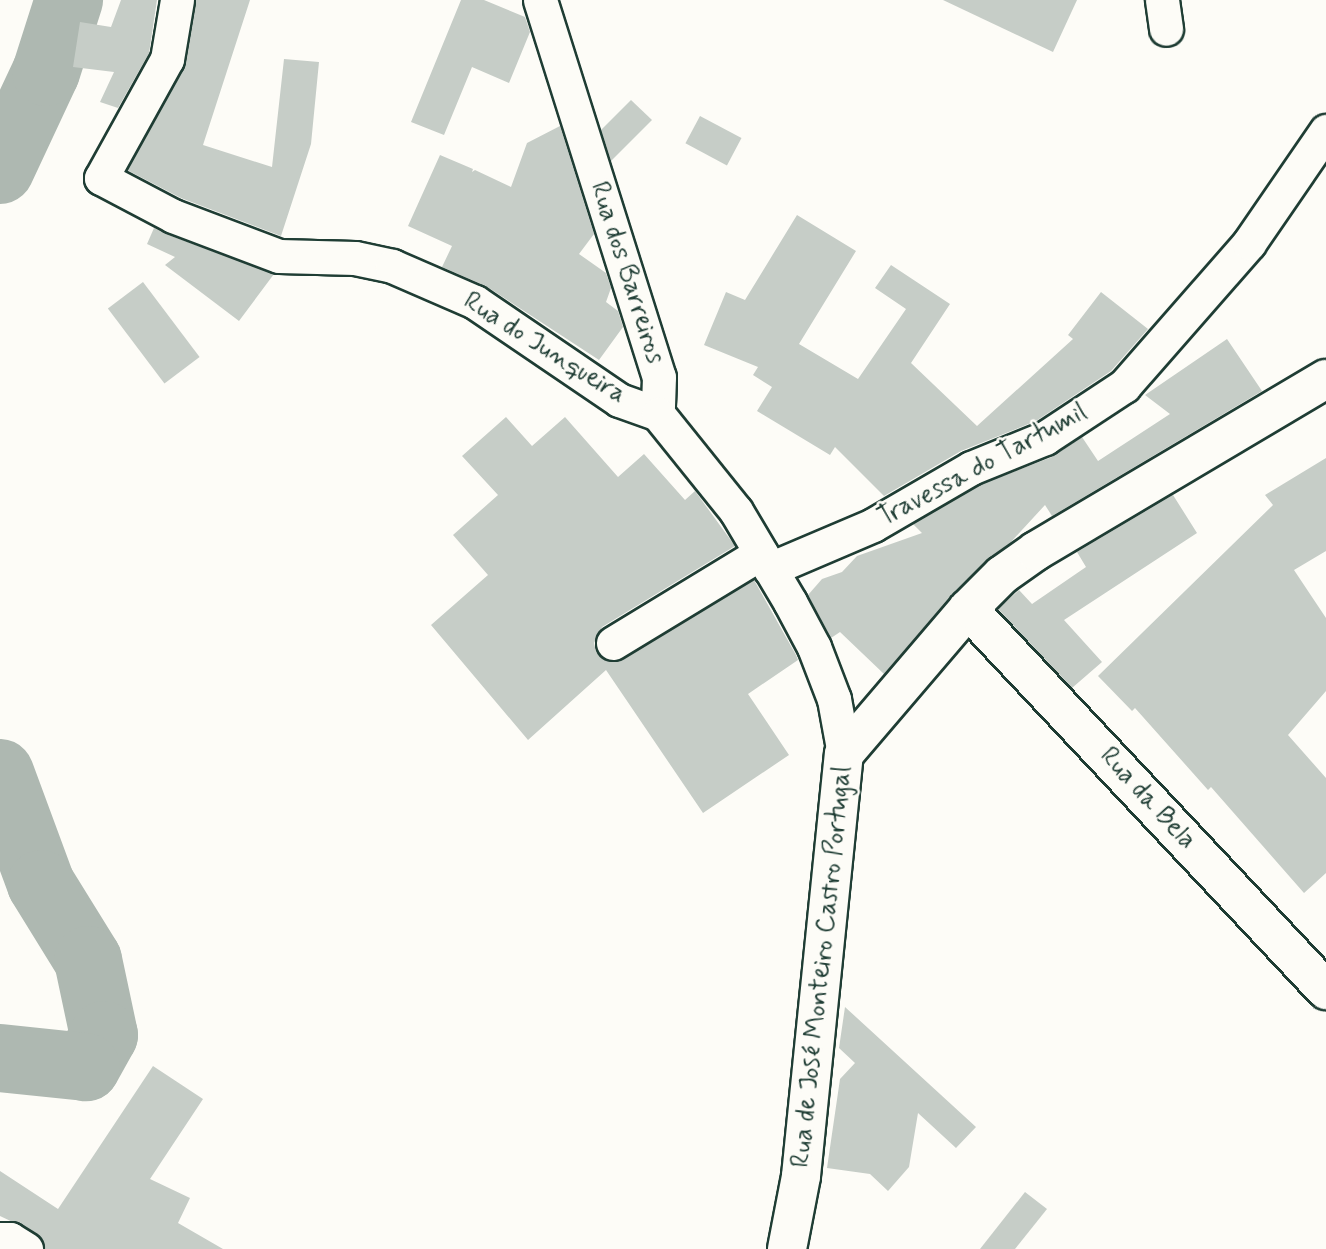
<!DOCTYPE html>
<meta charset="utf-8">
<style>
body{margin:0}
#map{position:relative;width:1326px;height:1249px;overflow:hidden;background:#fdfcf7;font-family:Mynerve,sans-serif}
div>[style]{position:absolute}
.river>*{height:68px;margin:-34px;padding:0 34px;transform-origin:34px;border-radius:34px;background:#aeb8b1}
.building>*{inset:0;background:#c6cdc7;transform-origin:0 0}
.roads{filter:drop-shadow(2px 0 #1f3d34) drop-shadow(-2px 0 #1f3d34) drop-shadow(0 2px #1f3d34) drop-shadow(0 -2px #1f3d34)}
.minor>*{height:33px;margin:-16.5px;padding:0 16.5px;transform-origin:16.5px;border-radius:16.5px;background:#fdfcf7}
.tertiary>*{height:38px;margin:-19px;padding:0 19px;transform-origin:19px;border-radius:19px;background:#fdfcf7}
.secondary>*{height:38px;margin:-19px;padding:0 19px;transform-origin:19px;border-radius:19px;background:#fdfcf7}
span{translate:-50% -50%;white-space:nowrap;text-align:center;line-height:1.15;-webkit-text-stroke:5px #fdfcf7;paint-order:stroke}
.street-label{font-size:26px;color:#1f3d34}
</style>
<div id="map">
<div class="river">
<i style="left:0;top:170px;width:108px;rotate:-64.9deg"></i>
<i style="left:46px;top:72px;width:76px;rotate:-72.3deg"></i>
<i style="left:0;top:773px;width:118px;rotate:69.7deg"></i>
<i style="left:41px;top:884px;width:89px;rotate:58.3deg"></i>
<i style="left:88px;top:960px;width:77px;rotate:78deg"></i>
<i style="left:104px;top:1035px;width:37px;rotate:119deg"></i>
<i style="left:86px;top:1067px;width:86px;rotate:-174deg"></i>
</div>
<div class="building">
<i style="clip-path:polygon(121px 0,157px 0,149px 53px,118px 108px,100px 102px,114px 72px,73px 67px,80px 22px,111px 27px)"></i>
<i style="clip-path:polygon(196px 0,250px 0,203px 145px,272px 167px,284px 59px,319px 62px,311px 144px,281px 236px,181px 198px,127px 170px,184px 68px)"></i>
<i style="clip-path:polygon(461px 0,484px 0,525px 17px,530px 32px,509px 83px,472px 67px,444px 135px,411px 122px)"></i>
<i style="clip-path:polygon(943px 0,1077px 0,1053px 52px)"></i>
<i style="clip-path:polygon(631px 100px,652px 120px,611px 161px,601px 130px)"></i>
<i style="left:700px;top:116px;width:47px;height:31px;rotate:28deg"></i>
<i style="clip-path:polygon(560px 126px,594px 234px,579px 254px,606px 273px,611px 288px,606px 302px,618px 311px,623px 327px,599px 360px,486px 286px,442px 267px,452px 246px,408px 226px,440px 155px,473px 169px,472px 172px,475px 170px,511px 187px,527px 143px)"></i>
<i style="clip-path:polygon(797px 215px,856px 251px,799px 344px,858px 379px,906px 309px,875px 288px,891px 265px,950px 304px,911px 363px,977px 426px,1073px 339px,1068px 335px,1101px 292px,1148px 329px,1111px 371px,1036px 421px,961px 451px,884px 496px,835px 447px,830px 455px,757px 411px,772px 387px,753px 375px,758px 367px,704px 345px,726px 292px,745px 300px)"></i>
<i style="clip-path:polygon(154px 228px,166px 234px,274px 274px,239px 321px,165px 265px,175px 257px,147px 244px)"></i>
<i style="left:143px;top:282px;width:94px;height:44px;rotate:53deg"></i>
<i style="clip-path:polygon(1227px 339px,1262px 391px,1052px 516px,1045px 505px,1010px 543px,987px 560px,952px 594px,884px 674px,840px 632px,831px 638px,808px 595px,822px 579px,842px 572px,857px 556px,922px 533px,913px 524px,979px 485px,1052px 457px,1082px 437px,1098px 461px,1170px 414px,1145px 395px)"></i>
<i style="clip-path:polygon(506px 417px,532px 446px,565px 417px,618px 477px,644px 454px,685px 500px,695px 491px,735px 546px,602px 627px,594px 643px,596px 652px,603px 659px,613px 662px,623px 659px,754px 580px,796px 655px,798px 660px,748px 694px,789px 755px,703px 813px,606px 670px,528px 740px,431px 625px,488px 575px,453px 535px,498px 495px,462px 456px)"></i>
<i style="clip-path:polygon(1326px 458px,1326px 551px,1294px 570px,1326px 618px,1326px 691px,1288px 735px,1326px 778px,1326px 873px,1304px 893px,1211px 787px,1208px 790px,1135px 708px,1132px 711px,1098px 676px,1273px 505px,1265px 495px)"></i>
<i style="clip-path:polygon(1173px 495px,1197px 533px,1064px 620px,1102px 662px,1072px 688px,998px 609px,1019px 590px,1032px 604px,1086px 567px,1077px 552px)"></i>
<i style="clip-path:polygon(845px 1007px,976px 1127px,956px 1148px,918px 1113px,909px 1167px,888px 1191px,870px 1174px,827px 1168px,840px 1079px,855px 1063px,839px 1048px)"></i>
<i style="clip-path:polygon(153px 1066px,203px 1099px,150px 1179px,190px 1198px,178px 1223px,223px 1249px,45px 1249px,36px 1233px,0 1216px,0 1171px,58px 1209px)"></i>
<i style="clip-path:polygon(1025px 1192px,1047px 1209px,1015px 1249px,980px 1249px)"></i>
</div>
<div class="roads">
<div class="minor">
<i style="left:177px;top:0;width:60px;rotate:99.6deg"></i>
<i style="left:167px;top:59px;width:136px;rotate:119deg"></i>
<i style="left:101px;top:178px;width:81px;rotate:27.8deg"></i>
<i style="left:173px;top:216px;width:113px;rotate:20.7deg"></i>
<i style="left:279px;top:256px;width:76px;rotate:1.5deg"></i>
<i style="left:355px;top:258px;width:38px;rotate:12deg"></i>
<i style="left:392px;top:266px;width:90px;rotate:23.4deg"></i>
<i style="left:475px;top:302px;width:174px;rotate:34.2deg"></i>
<i style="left:619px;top:400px;width:41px;rotate:19.7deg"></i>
<i style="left:540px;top:0;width:395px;rotate:72.5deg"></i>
<i style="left:659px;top:377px;width:37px;rotate:92deg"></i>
<i style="left:658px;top:414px;width:124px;rotate:51.2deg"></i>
<i style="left:736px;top:511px;width:106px;rotate:59.3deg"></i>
<i style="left:790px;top:602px;width:51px;rotate:61.9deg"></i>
<i style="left:814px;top:647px;width:56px;rotate:69deg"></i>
<i style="left:834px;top:699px;width:56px;rotate:79.7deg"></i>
<i style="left:1162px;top:0;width:29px;rotate:82deg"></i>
<i style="left:770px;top:569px;width:112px;rotate:-23.1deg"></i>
<i style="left:873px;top:525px;width:113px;rotate:-30.2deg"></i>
<i style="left:971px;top:468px;width:80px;rotate:-22.1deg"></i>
<i style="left:1045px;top:438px;width:95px;rotate:-33.4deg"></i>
<i style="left:1124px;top:386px;width:190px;rotate:-48.8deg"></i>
<i style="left:1249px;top:243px;width:136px;rotate:-55.5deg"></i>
<i style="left:613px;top:643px;width:173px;rotate:-31.3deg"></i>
<i style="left:0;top:1239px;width:10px"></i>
<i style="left:10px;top:1239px;width:19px;rotate:32deg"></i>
</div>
<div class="tertiary">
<i style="left:968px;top:609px;width:523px;rotate:46.78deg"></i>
</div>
<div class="secondary">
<i style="left:787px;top:1249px;width:74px;rotate:-79.1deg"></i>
<i style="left:801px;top:1176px;width:424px;rotate:-84.2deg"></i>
<i style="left:844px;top:754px;width:191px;rotate:-49.5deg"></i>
<i style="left:968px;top:609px;width:48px;rotate:-45deg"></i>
<i style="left:1002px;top:575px;width:42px;rotate:-35.2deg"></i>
<i style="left:1036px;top:551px;width:337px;rotate:-30.7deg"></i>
</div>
</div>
<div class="street-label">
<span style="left:626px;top:273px;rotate:72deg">Rua dos Barreiros</span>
<span style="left:544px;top:349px;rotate:32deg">Rua do Junqueira</span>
<span style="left:983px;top:466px;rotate:-28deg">Travessa do Tartumil</span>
<span style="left:1147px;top:799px;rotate:47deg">Rua da Bela</span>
<span style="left:823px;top:967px;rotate:-84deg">Rua de José Monteiro Castro Portugal</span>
</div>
</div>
